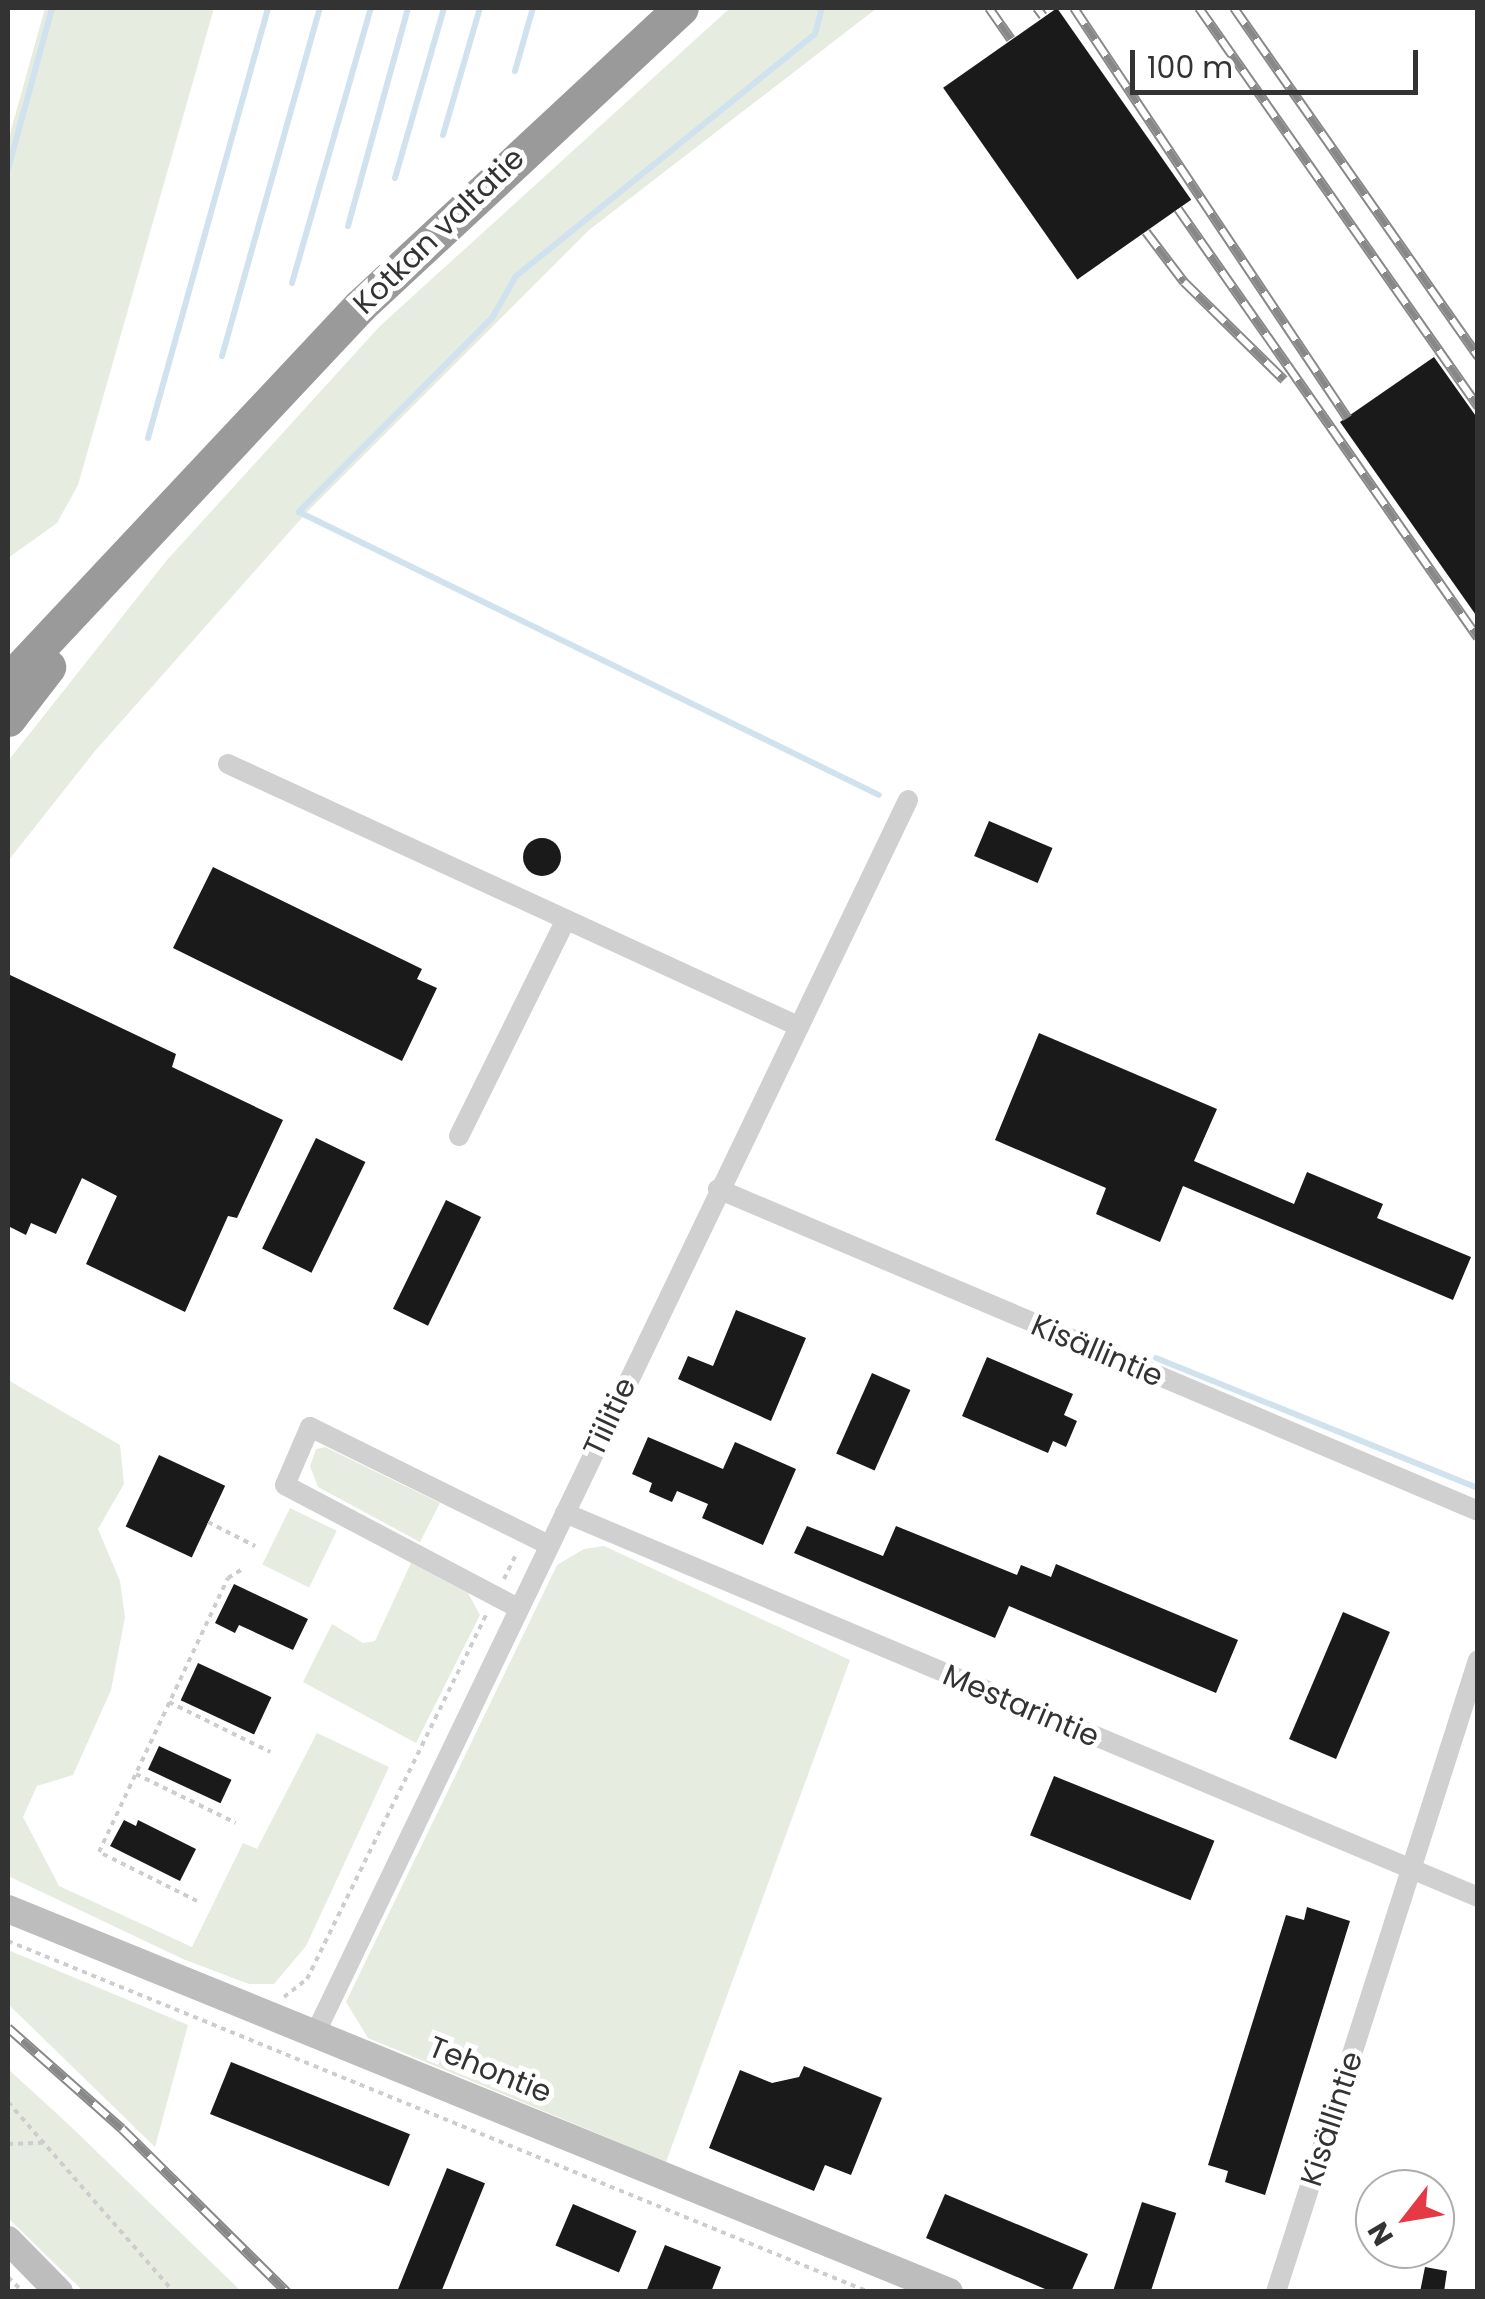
<!DOCTYPE html>
<meta charset="utf-8">
<style>
body{margin:0}
#map{position:relative;width:1485px;height:2299px;overflow:hidden;background:#fff;font-family:Poppins,sans-serif}
div>[style]{position:absolute}
.green>*{inset:0;background:#e6ecdf;transform-origin:0 0}
.stream>*{height:6px;margin:-3px;padding:0 3px;transform-origin:3px;border-radius:3px;background:#cfe2ee}
.building>*{inset:0;background:#1a1a1a;transform-origin:0 0}
.round{border-radius:50%}
.path>*{height:4px;margin-top:-2px;transform-origin:0;background:repeating-linear-gradient(90deg,#cdcdcd 0 5px,transparent 0 10px)}
.street>*{height:20px;margin:-10px;padding:0 10px;transform-origin:10px;border-radius:10px;background:#d0d0d0}
.secondary>*{height:28px;margin:-14px;padding:0 14px;transform-origin:14px;border-radius:14px;background:#bdbdbd}
.highway>*{height:35px;margin:-17.5px;padding:0 17.5px;transform-origin:17.5px;border-radius:17.5px;background:#9a9a9a}
.rail>*{height:10px;margin-top:-5px;transform-origin:0;background:repeating-linear-gradient(90deg,#fff 0 19px,#888 0 38px);box-sizing:border-box;border-block:2px solid #888}
span{translate:-50% -50%;white-space:nowrap;text-align:center;line-height:1.15;-webkit-text-stroke:10px #fff;paint-order:stroke}
.street-label{font-size:30px;color:#333}
.frame{position:absolute;inset:0;border:10px solid #333;pointer-events:none}
.north{position:absolute;left:1355px;top:2169px;width:100px;height:100px;box-sizing:border-box;background:#fff;border:2px solid #adadad;border-radius:50%;rotate:239deg;font-size:28px;font-weight:700;line-height:40px;text-align:center;color:#333}
.north::after{content:'';display:block;margin:auto;width:35px;height:45px;background:#e63946;clip-path:polygon(50% 0,100% 100%,50% 72%,0 100%)}
.scale{position:absolute;left:1130px;top:50px;width:288px;height:45px;box-sizing:border-box;border:5px solid #333;border-top:0;padding-left:12px;font-size:30px;line-height:35px;white-space:nowrap;color:#333;-webkit-text-stroke:8px #fff;paint-order:stroke}
</style>
<div id="map">
<div class="green">
<i style="clip-path:polygon(45px 8px,214px 8px,78px 485px,57px 523px,8px 558px,8px 141px)"></i>
<i style="clip-path:polygon(730px 8px,877px 8px,589px 230px,308px 511px,95px 751px,8px 861px,8px 761px,167px 560px,380px 326px)"></i>
<i style="clip-path:polygon(8px 1380px,120px 1445px,124px 1484px,98px 1529px,120px 1581px,125px 1617px,111px 1690px,73px 1775px,37px 1786px,23px 1817px,59px 1886px,192px 1947px,243px 1843px,257px 1849px,317px 1733px,389px 1767px,306px 1946px,274px 1984px,249px 1984px,183px 1959px,8px 1876px)"></i>
<i style="clip-path:polygon(325px 1447px,440px 1503px,420px 1542px,318px 1487px,310px 1466px,316px 1449px)"></i>
<i style="left:290px;top:1508px;width:52px;height:63px;rotate:26deg"></i>
<i style="clip-path:polygon(604px 1546px,850px 1660px,666px 2162px,368px 2038px,346px 2002px,557px 1565px,584px 1549px)"></i>
<i style="clip-path:polygon(411px 1563px,468px 1593px,480px 1615px,416px 1743px,303px 1682px,332px 1624px,363px 1643px,375px 1641px)"></i>
<i style="clip-path:polygon(8px 1950px,188px 2025px,155px 2147px,8px 2004px)"></i>
<i style="clip-path:polygon(8px 2069px,66px 2122px,241px 2291px,83px 2291px,8px 2218px)"></i>
</div>
<div class="stream">
<i style="left:822px;top:8px;width:27px;rotate:105deg"></i>
<i style="left:815px;top:34px;width:385px;rotate:141deg"></i>
<i style="left:516px;top:276px;width:48px;rotate:119.7deg"></i>
<i style="left:492px;top:318px;width:274px;rotate:134.9deg"></i>
<i style="left:299px;top:512px;width:645px;rotate:26.01deg"></i>
<i style="left:515px;top:71px;width:66px;rotate:-74.1deg"></i>
<i style="left:443px;top:135px;width:132px;rotate:-73.8deg"></i>
<i style="left:8px;top:169px;width:167px;rotate:-74.7deg"></i>
<i style="left:395px;top:178px;width:177px;rotate:-73.9deg"></i>
<i style="left:348px;top:226px;width:226px;rotate:-74.6deg"></i>
<i style="left:292px;top:283px;width:286px;rotate:-74deg"></i>
<i style="left:222px;top:356px;width:362px;rotate:-74.3deg"></i>
<i style="left:148px;top:438px;width:446px;rotate:-74.4deg"></i>
<i style="left:1156px;top:1358px;width:347px;rotate:22deg"></i>
</div>
<div class="building">
<i style="left:1057px;top:8px;width:234px;height:139px;rotate:55deg"></i>
<i style="clip-path:polygon(1434px 357px,1478px 419px,1478px 618px,1340px 422px)"></i>
<i style="left:989px;top:821px;width:69px;height:38px;rotate:23deg"></i>
<i class="round" style="left:523px;top:838px;width:38px;height:38px"></i>
<i style="clip-path:polygon(213px 867px,422px 969px,417px 979px,437px 988px,402px 1061px,173px 948px)"></i>
<i style="clip-path:polygon(8px 974px,176px 1054px,172px 1067px,283px 1120px,237px 1218px,228px 1216px,185px 1312px,86px 1264px,117px 1196px,82px 1178px,56px 1234px,31px 1223px,26px 1235px,8px 1226px)"></i>
<i style="clip-path:polygon(1039px 1033px,1217px 1109px,1194px 1161px,1294px 1204px,1307px 1172px,1383px 1204px,1377px 1218px,1471px 1257px,1453px 1300px,1183px 1186px,1160px 1242px,1096px 1214px,1106px 1188px,995px 1140px)"></i>
<i style="left:316px;top:1138px;width:55px;height:123px;rotate:26deg"></i>
<i style="left:446px;top:1200px;width:39px;height:121px;rotate:26deg"></i>
<i style="clip-path:polygon(736px 1310px,806px 1338px,771px 1421px,678px 1379px,688px 1356px,713px 1366px)"></i>
<i style="clip-path:polygon(987px 1357px,1073px 1394px,1064px 1415px,1077px 1421px,1066px 1447px,1053px 1441px,1048px 1453px,962px 1416px)"></i>
<i style="left:872px;top:1373px;width:42px;height:88px;rotate:24deg"></i>
<i style="clip-path:polygon(648px 1437px,723px 1469px,735px 1442px,796px 1469px,763px 1545px,702px 1518px,708px 1504px,677px 1491px,672px 1502px,649px 1492px,652px 1483px,632px 1474px)"></i>
<i style="left:159px;top:1455px;width:73px;height:79px;rotate:25deg"></i>
<i style="clip-path:polygon(807px 1526px,883px 1556px,896px 1526px,1017px 1575px,1021px 1565px,1051px 1577px,1056px 1564px,1238px 1640px,1216px 1693px,1009px 1606px,995px 1638px,794px 1553px)"></i>
<i style="clip-path:polygon(234px 1584px,308px 1619px,293px 1650px,239px 1625px,235px 1633px,215px 1623px)"></i>
<i style="left:1343px;top:1612px;width:51px;height:138px;rotate:23deg"></i>
<i style="left:198px;top:1663px;width:81px;height:41px;rotate:25deg"></i>
<i style="left:159px;top:1746px;width:80px;height:26px;rotate:25deg"></i>
<i style="left:1054px;top:1776px;width:173px;height:64px;rotate:22deg"></i>
<i style="clip-path:polygon(124px 1820px,136px 1826px,138px 1820px,196px 1849px,180px 1881px,110px 1846px)"></i>
<i style="clip-path:polygon(1307px 1907px,1350px 1921px,1265px 2195px,1225px 2182px,1228px 2171px,1208px 2165px,1286px 1915px,1304px 1920px)"></i>
<i style="left:231px;top:2062px;width:193px;height:56px;rotate:22deg"></i>
<i style="clip-path:polygon(804px 2066px,882px 2098px,851px 2175px,825px 2165px,814px 2191px,709px 2148px,740px 2070px,772px 2083px,799px 2077px)"></i>
<i style="left:447px;top:2168px;width:41px;height:133px;rotate:22deg"></i>
<i style="clip-path:polygon(945px 2194px,1088px 2254px,1071px 2292px,1052px 2292px,926px 2238px)"></i>
<i style="left:1142px;top:2202px;width:36px;height:94px;rotate:18deg"></i>
<i style="left:573px;top:2204px;width:69px;height:45px;rotate:23deg"></i>
<i style="clip-path:polygon(665px 2245px,721px 2267px,711px 2292px,646px 2292px)"></i>
<i style="clip-path:polygon(1425px 2267px,1447px 2271px,1444px 2292px,1420px 2292px)"></i>
</div>
<div class="path">
<i style="left:208px;top:1522px;width:53px;rotate:27.1deg"></i>
<i style="left:504px;top:1579px;width:30px;rotate:-64deg"></i>
<i style="left:169px;top:1702px;width:113px;rotate:26.3deg"></i>
<i style="left:136px;top:1774px;width:111px;rotate:26.1deg"></i>
<i style="left:197px;top:1901px;width:110px;rotate:-153.4deg"></i>
<i style="left:99px;top:1852px;width:303px;rotate:-64.8deg"></i>
<i style="left:228px;top:1578px;width:19px;rotate:-32deg"></i>
<i style="left:8px;top:1941px;width:930px;rotate:22.18deg"></i>
<i style="left:284px;top:1997px;width:29px;rotate:-38deg"></i>
<i style="left:307px;top:1979px;width:406px;rotate:-63.8deg"></i>
<i style="left:8px;top:2102px;width:252px;rotate:48.9deg"></i>
<i style="left:8px;top:2144px;width:35px;rotate:-2deg"></i>
<i style="left:8px;top:2277px;width:21px;rotate:45deg"></i>
</div>
<div class="street">
<i style="left:228px;top:764px;width:627px;rotate:24.69deg"></i>
<i style="left:459px;top:1136px;width:237px;rotate:-63.7deg"></i>
<i style="left:718px;top:1189px;width:825px;rotate:22.96deg"></i>
<i style="left:565px;top:1513px;width:990px;rotate:22.81deg"></i>
<i style="left:518px;top:1608px;width:263px;rotate:-152.2deg"></i>
<i style="left:285px;top:1485px;width:63px;rotate:-66.7deg"></i>
<i style="left:310px;top:1427px;width:267px;rotate:26.3deg"></i>
<i style="left:315px;top:2034px;width:1369px;rotate:-64.33deg"></i>
<i style="left:1276px;top:2292px;width:663px;rotate:-72.28deg"></i>
</div>
<div class="secondary">
<i style="left:8px;top:1909px;width:1016px;rotate:22.15deg"></i>
<i style="left:8px;top:2240px;width:73px;rotate:45.6deg"></i>
</div>
<div class="highway">
<i style="left:8px;top:681px;width:514px;rotate:-46.81deg"></i>
<i style="left:360px;top:306px;width:438px;rotate:-42.9deg"></i>
<i style="left:8px;top:719px;width:66px;rotate:-52.4deg"></i>
</div>
<div class="rail">
<i style="left:989px;top:8px;width:38px;rotate:55deg"></i>
<i style="left:1037px;top:8px;width:10px;rotate:53deg"></i>
<i style="left:1074px;top:8px;width:493px;rotate:56.3deg"></i>
<i style="left:1199px;top:8px;width:487px;rotate:55deg"></i>
<i style="left:1234px;top:8px;width:426px;rotate:55deg"></i>
<i style="left:1178px;top:209px;width:523px;rotate:55.03deg"></i>
<i style="left:1146px;top:232px;width:63px;rotate:52.8deg"></i>
<i style="left:1184px;top:282px;width:140px;rotate:44.4deg"></i>
<i style="left:8px;top:2028px;width:152px;rotate:41.5deg"></i>
<i style="left:122px;top:2129px;width:232px;rotate:44.7deg"></i>
</div>
<div class="street-label">
<span style="left:439px;top:231px;rotate:-44deg">Kotkan valtatie</span>
<span style="left:1097px;top:1351px;rotate:23deg">Kisällintie</span>
<span style="left:610px;top:1417px;rotate:-65deg">Tiilitie</span>
<span style="left:1021px;top:1706px;rotate:23deg">Mestarintie</span>
<span style="left:490px;top:2070px;rotate:22deg">Tehontie</span>
<span style="left:1332px;top:2119px;rotate:-72deg">Kisällintie</span>
</div>
<div class="frame"></div>
<div class="north">N</div>
<div class="scale">100 m</div>
</div>
